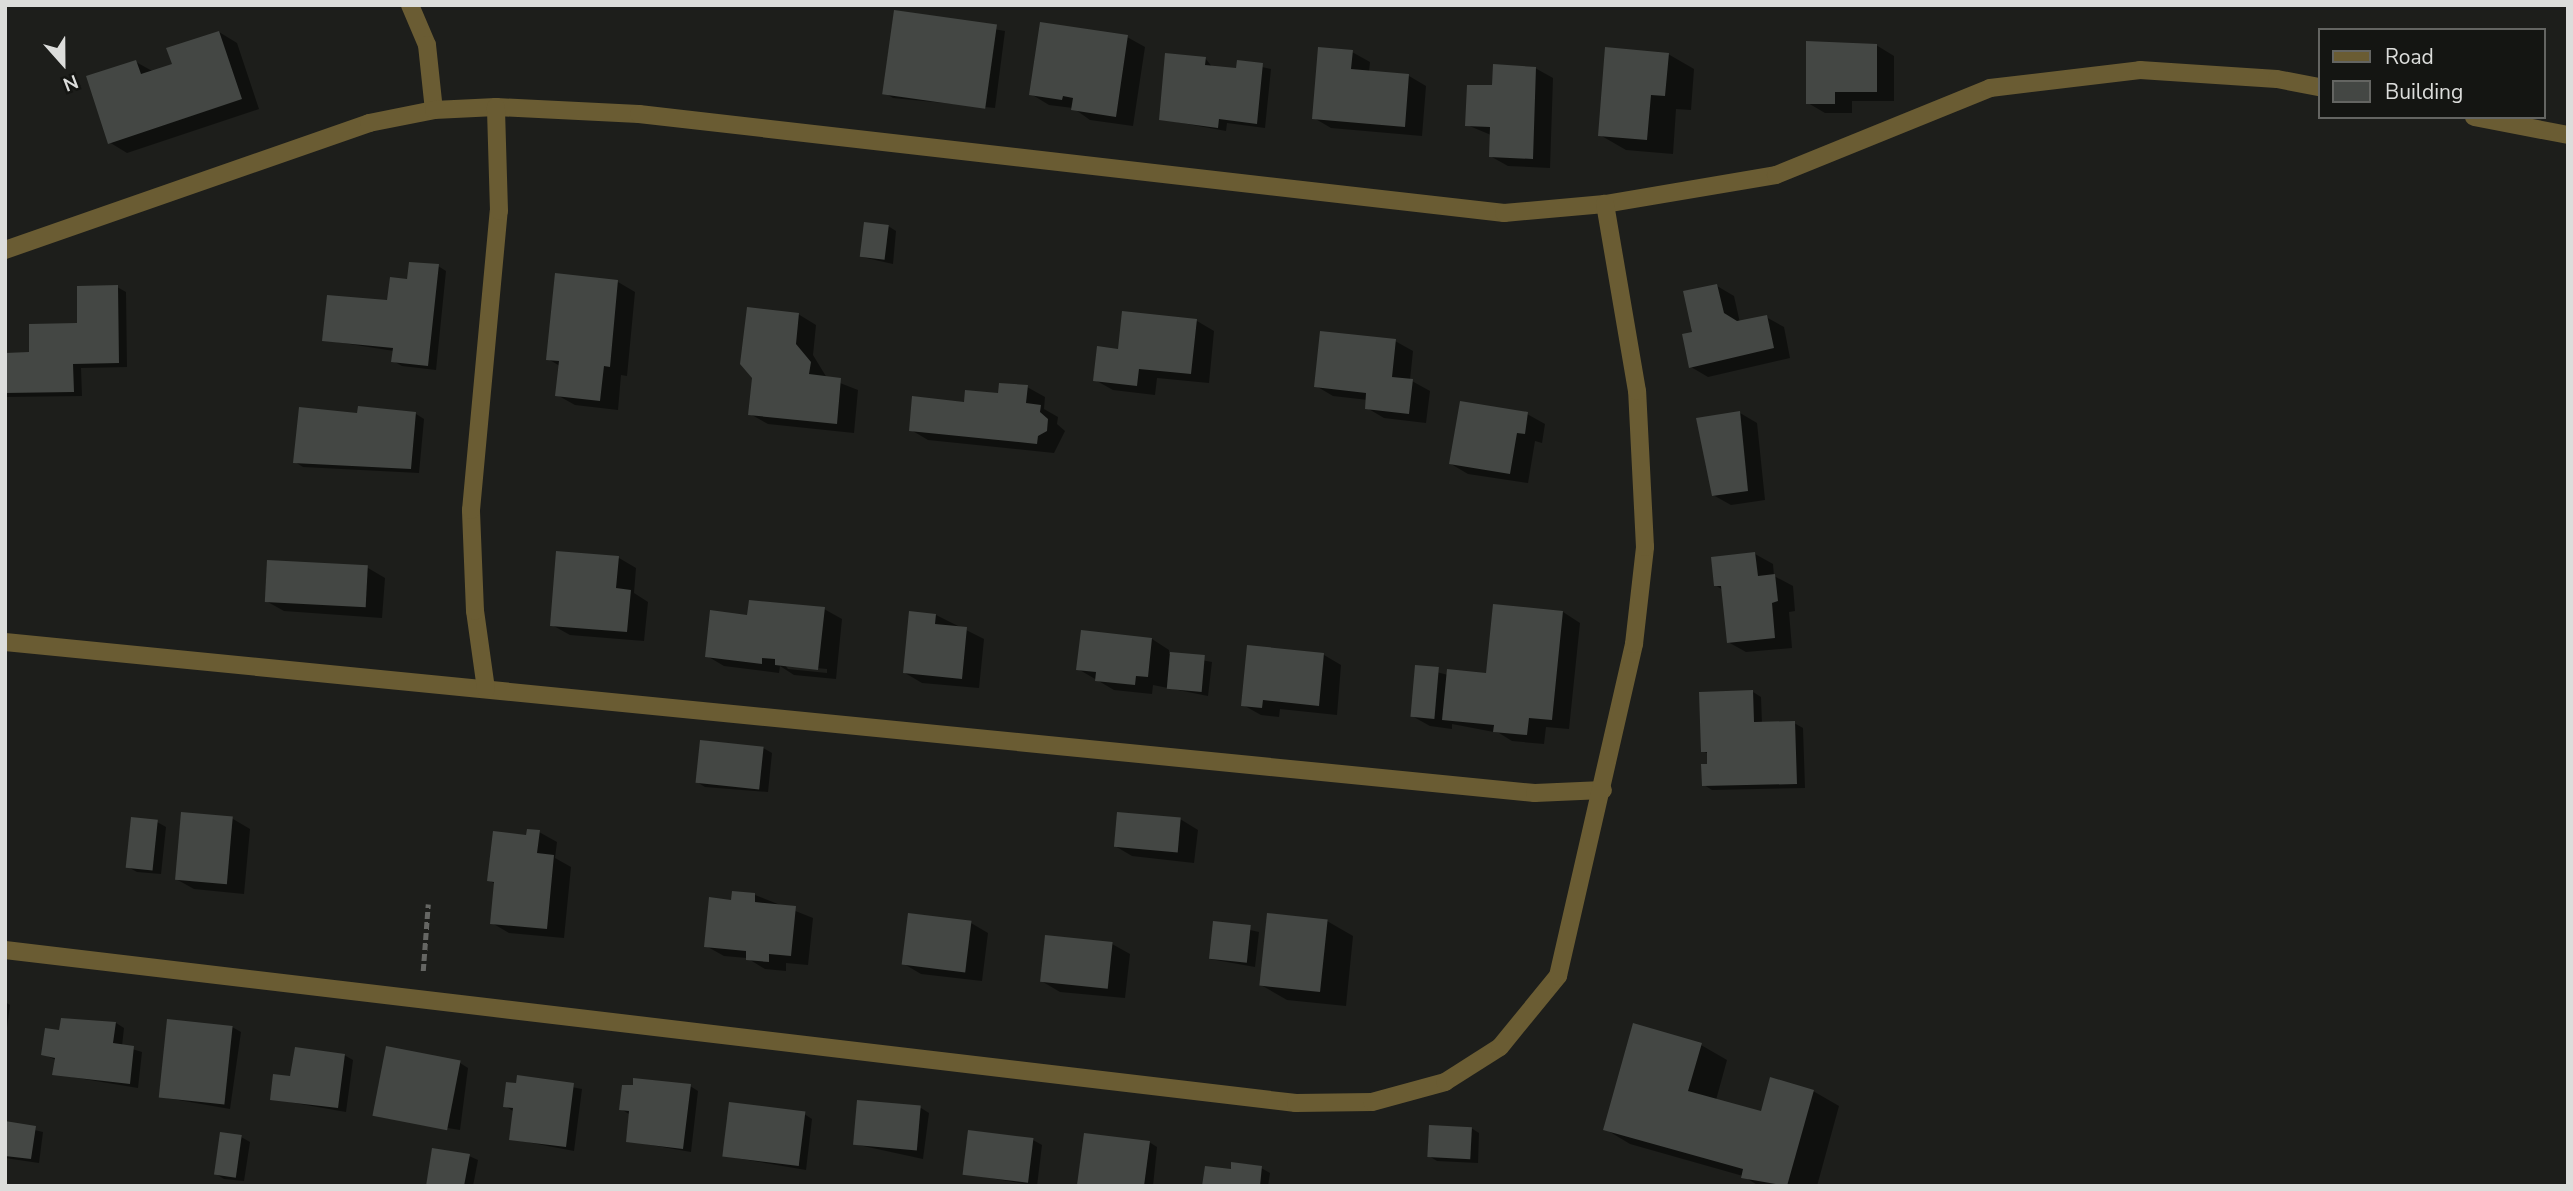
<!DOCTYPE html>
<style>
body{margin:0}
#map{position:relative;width:2573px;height:1191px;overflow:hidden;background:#1d1e1b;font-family:"Nunito Sans",sans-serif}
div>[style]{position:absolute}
.shadow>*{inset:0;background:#0007}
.building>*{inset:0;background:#444744;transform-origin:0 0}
.path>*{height:4.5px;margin-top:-2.25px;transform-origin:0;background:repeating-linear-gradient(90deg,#656663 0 7px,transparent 0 10.5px)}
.street>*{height:18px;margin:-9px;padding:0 9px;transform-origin:9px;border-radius:9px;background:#6a5c33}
span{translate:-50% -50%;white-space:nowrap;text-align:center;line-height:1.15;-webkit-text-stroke:5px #141512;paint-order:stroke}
.frame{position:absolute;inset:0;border:7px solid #dcdddb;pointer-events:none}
.legend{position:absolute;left:2318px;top:28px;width:228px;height:91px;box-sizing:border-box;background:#141512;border:2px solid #646562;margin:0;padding:9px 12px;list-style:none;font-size:21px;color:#dcdddb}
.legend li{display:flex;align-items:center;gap:14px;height:35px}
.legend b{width:35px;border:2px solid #646562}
.north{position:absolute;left:28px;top:28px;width:70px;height:70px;-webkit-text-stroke:5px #141512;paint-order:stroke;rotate:159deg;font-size:19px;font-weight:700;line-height:28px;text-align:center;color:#dcdddb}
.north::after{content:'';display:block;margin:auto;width:24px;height:32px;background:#dcdddb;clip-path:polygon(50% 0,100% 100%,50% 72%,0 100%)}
</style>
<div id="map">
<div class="shadow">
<i style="clip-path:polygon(895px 12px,1005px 31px,995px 108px,893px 98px,885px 93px)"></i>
<i style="clip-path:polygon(219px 32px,237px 43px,259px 109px,127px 153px,109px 142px,136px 62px,154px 72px,174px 65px)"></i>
<i style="clip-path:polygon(1127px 37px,1145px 47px,1133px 126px,1090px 120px,1073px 108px,1049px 105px,1031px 94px)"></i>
<i style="clip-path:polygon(1876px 45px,1894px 56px,1894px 101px,1852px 101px,1852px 113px,1825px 113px,1808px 103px)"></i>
<i style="clip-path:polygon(1352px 52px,1370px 62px,1369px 72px,1409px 76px,1426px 86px,1422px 136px,1331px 128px,1314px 118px)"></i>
<i style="clip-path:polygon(1668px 54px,1694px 69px,1691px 110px,1676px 109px,1673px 154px,1626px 150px,1600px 135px)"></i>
<i style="clip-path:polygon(1205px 58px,1213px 68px,1238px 70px,1239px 62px,1271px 69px,1265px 128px,1227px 123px,1226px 131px,1160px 119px)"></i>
<i style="clip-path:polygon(1535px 68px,1553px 78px,1550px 168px,1508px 166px,1490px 156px,1491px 135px,1467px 125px,1493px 87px)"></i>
<i style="clip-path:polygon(888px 226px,896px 231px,893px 264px,862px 257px)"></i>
<i style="clip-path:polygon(438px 266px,446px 271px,436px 370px,402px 366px,393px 361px,394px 351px,324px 340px,389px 302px,409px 281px)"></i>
<i style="clip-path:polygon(618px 282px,635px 292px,627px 376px,621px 375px,618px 410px,575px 405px,557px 395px,560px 366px,548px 359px)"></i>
<i style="clip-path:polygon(1717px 286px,1734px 296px,1740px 323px,1766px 317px,1784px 327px,1790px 358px,1708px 377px,1691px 367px,1694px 333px)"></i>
<i style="clip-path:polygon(117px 287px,126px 292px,127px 367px,81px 368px,82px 396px,5px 397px,5px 354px,31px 354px,79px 325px)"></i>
<i style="clip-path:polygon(798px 314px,816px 325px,813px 355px,827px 378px,858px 390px,854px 433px,768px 424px,750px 414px)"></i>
<i style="clip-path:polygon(1197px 321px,1214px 331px,1209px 383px,1157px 378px,1155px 395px,1113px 390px,1095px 380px,1119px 351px)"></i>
<i style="clip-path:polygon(1395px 341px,1413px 351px,1410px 380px,1430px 391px,1426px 423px,1384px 418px,1367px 408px,1368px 400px,1333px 396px,1316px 386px)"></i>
<i style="clip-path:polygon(1027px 387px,1045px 397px,1044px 409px,1058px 417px,1057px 424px,1065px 431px,1054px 453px,928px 440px,911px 430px,966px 404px)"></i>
<i style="clip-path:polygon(1740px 413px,1757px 423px,1765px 500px,1731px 505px,1713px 495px)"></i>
<i style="clip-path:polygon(416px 414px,424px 419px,419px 473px,303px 467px,295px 462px)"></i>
<i style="clip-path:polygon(1527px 414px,1545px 424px,1542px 443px,1535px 441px,1528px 483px,1468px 474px,1451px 464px)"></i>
<i style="clip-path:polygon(1755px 554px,1773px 564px,1774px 576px,1793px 586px,1795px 611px,1789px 612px,1792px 648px,1746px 652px,1728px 642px,1723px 590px,1715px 585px)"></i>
<i style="clip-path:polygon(619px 558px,636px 568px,634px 593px,648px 602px,644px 641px,570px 635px,552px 625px)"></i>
<i style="clip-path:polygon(368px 568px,385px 578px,382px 618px,284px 611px,266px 601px)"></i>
<i style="clip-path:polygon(1495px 606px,1563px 612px,1580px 623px,1569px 729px,1546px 727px,1544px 744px,1512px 741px,1499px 733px,1452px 724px,1452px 729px,1430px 726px,1412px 716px,1417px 667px,1448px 675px,1487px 675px)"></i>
<i style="clip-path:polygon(evenodd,824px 609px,842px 619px,836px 679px,794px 675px,780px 666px,779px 673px,724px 666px,707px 656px,749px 617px,824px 609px,785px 665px,827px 669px,827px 673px,788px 669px,785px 665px)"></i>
<i style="clip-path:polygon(911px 613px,936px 615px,984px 639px,979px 688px,922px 683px,905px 673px)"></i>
<i style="clip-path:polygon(1152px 639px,1169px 650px,1169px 654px,1212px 662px,1208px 696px,1153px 685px,1152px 694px,1114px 690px,1078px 669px)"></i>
<i style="clip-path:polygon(1248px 647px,1324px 655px,1341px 665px,1337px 715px,1280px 709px,1279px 717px,1261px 715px,1243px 705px)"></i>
<i style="clip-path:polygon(1753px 692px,1761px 697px,1762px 724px,1794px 723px,1803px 728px,1805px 788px,1712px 790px,1704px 785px,1709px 754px,1702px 751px)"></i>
<i style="clip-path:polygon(763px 748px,772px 753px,768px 792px,705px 787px,697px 782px)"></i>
<i style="clip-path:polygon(233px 819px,250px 829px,244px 894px,194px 889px,176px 879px)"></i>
<i style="clip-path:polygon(1180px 819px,1198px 830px,1194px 863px,1132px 856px,1115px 846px)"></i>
<i style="clip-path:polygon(157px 822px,166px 827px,161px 874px,137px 872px,128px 867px)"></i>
<i style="clip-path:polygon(539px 832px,557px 842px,555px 858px,571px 867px,564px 938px,509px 933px,492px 923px,495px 884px,489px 880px,528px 836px)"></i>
<i style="clip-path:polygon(755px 895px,813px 918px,808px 965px,786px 963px,786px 971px,765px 969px,747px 958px,724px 956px,706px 946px,733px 902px)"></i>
<i style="clip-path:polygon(1327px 921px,1353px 936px,1346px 1006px,1287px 1000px,1261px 985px)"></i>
<i style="clip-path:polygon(1214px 922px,1259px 932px,1255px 967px,1210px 959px)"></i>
<i style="clip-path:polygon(971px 923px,988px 933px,982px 981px,921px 974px,904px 964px)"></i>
<i style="clip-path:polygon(1112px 944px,1130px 954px,1125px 998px,1060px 992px,1043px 982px)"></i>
<i style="clip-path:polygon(5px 1002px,10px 1005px,5px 1043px)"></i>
<i style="clip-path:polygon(116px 1023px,124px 1028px,122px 1046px,142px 1052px,138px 1088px,54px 1074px,56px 1060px,43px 1054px,61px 1032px)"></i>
<i style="clip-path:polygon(232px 1027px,241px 1032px,230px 1109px,161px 1097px)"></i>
<i style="clip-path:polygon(1701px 1045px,1727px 1060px,1716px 1100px,1762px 1113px,1813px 1091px,1839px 1106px,1817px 1186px,1759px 1186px,1743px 1176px,1630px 1144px,1605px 1129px)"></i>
<i style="clip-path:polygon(344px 1055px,353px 1060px,346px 1112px,272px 1099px,292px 1078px)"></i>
<i style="clip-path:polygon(460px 1063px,468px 1068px,460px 1130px,380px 1117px)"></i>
<i style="clip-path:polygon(519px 1077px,582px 1089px,574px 1151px,511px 1139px,513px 1111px,505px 1106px)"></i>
<i style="clip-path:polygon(690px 1086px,698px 1091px,691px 1152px,628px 1141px,629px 1114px,621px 1109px)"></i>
<i style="clip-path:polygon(921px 1108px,929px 1113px,923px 1159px,854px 1144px)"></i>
<i style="clip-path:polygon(804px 1114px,812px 1119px,806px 1170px,724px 1156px)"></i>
<i style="clip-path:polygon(5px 1123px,43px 1132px,39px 1163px,5px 1158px)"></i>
<i style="clip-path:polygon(1471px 1128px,1479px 1133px,1478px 1163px,1437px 1161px,1429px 1156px)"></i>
<i style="clip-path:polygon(241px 1137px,250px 1142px,244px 1181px,224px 1179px,216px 1174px)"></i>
<i style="clip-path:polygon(1033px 1140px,1042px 1145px,1037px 1186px,966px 1174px)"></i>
<i style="clip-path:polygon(1149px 1142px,1157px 1147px,1153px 1186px,1079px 1184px)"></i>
<i style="clip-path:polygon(469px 1156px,478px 1160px,473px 1186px,428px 1186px)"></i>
<i style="clip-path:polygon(1261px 1168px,1270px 1173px,1268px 1186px,1204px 1186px)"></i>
</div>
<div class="building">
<i style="left:894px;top:10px;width:104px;height:85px;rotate:8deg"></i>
<i style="clip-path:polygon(1040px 22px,1128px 35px,1116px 117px,1071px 110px,1073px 98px,1063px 96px,1062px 100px,1029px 95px)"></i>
<i style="clip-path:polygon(219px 31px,242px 99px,108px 144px,86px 76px,136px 60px,141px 74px,172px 64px,166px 48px)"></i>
<i style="clip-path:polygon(1806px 41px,1877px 44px,1877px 92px,1835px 92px,1835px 104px,1806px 104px)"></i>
<i style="clip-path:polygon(1318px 47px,1353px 50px,1351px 69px,1409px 74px,1405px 127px,1312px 119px)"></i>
<i style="clip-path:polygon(1605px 47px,1669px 53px,1665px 96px,1651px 95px,1647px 140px,1598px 136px)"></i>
<i style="clip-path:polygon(1165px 53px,1206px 57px,1205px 65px,1236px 68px,1237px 60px,1263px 63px,1257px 124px,1219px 119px,1218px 128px,1159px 120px)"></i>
<i style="clip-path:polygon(1493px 64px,1536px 67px,1533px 159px,1489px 157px,1490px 127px,1465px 126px,1467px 85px,1492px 85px)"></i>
<i style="left:864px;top:222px;width:25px;height:35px;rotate:7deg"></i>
<i style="clip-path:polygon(409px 262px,439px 264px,428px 366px,391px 362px,393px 348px,322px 341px,327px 295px,387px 300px,390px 277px,407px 279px)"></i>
<i style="clip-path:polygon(555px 273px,618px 280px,610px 367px,604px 366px,600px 401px,555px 396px,559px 361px,546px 360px)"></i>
<i style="clip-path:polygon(1717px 284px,1724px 313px,1737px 321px,1767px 315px,1774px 348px,1689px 368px,1682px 334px,1692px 332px,1683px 291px)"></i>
<i style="clip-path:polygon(118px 285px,119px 363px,73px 364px,74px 392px,5px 393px,5px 353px,29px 352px,29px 324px,77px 323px,77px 286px)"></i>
<i style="clip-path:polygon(747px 307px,799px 313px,796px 344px,811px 362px,809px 374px,841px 378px,837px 424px,748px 415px,752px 378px,740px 364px)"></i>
<i style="clip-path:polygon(1122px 311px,1197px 319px,1191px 374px,1139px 369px,1137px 386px,1093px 381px,1097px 346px,1118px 349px)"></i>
<i style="clip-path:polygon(1320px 331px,1396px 339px,1392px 377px,1413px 379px,1409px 414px,1365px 409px,1366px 393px,1314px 387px)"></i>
<i style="clip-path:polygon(999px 383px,1028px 385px,1026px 403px,1041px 405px,1040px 412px,1048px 419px,1047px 431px,1038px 436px,1037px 444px,909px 431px,912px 396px,964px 402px,965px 390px,998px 393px)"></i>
<i style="clip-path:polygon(1460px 401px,1528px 412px,1525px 434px,1517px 433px,1510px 474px,1449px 464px)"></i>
<i style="clip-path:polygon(358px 406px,416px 412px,411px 469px,293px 463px,299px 407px,357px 413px)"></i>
<i style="clip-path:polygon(1740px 411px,1748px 491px,1712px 496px,1696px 418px)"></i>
<i style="clip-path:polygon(556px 551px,619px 556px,616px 588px,631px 590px,627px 632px,550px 626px)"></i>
<i style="clip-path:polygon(1755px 552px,1758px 576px,1775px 574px,1778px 601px,1772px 603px,1775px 638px,1727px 643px,1721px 586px,1714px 586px,1711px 557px)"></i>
<i style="left:267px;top:560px;width:101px;height:42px;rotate:3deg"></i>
<i style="clip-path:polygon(749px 600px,825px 607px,818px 670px,775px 665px,775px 659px,762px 658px,762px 664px,705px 657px,710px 610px,747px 615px)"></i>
<i style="clip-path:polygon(1493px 604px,1563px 611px,1552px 720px,1529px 718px,1527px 735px,1493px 732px,1494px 725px,1442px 720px,1447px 669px,1486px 673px)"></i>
<i style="clip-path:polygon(909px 611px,936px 614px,935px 624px,967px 627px,962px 679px,903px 673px)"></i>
<i style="clip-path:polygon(1081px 630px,1152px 638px,1148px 677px,1136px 676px,1135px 685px,1095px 681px,1096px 672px,1076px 670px)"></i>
<i style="clip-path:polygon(1247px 645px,1324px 653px,1319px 706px,1263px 700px,1262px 708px,1241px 706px)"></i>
<i style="left:1170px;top:652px;width:35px;height:37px;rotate:5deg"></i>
<i style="left:1415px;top:665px;width:24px;height:52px;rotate:5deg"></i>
<i style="clip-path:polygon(1753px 690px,1754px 722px,1795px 721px,1797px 784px,1702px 786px,1701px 764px,1707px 764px,1707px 752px,1701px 752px,1699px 692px)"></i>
<i style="left:700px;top:740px;width:64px;height:43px;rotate:6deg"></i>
<i style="left:181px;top:812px;width:52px;height:68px;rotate:5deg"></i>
<i style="left:1117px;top:812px;width:64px;height:35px;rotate:5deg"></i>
<i style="left:131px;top:817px;width:27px;height:51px;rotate:6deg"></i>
<i style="clip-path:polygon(527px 829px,540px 830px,537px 853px,554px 855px,547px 929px,490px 924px,494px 882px,487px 881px,493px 831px,526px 835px)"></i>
<i style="clip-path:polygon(732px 891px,755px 893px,755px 902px,796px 906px,791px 956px,769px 954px,769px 962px,746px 960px,746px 951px,704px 947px,709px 897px,731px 900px)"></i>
<i style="left:908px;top:913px;width:64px;height:52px;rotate:7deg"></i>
<i style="left:1267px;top:913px;width:61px;height:73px;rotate:6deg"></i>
<i style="left:1213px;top:921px;width:38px;height:38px;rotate:6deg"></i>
<i style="left:1045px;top:935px;width:68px;height:47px;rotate:6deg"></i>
<i style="clip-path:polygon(61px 1018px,116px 1022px,113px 1043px,134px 1046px,130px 1084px,52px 1075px,55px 1058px,41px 1055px,45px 1028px,59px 1030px)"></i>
<i style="left:167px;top:1019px;width:66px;height:79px;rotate:6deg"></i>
<i style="clip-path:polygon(1633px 1023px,1702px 1043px,1688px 1091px,1761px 1111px,1770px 1077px,1814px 1090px,1787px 1186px,1741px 1178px,1743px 1169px,1603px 1130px)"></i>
<i style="left:386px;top:1046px;width:76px;height:71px;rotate:11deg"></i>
<i style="clip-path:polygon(295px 1047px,345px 1054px,338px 1108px,270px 1100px,273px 1074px,290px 1076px)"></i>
<i style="clip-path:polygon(517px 1075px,574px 1083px,566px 1147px,509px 1140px,513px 1108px,503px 1107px,506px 1082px,516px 1083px)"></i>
<i style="clip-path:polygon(633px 1078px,691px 1084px,683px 1149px,626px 1142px,629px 1111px,619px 1110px,622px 1085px,633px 1085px)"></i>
<i style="left:857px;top:1100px;width:64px;height:45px;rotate:5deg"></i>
<i style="left:729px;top:1102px;width:77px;height:55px;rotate:7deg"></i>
<i style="clip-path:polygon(5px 1121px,36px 1126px,31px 1159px,5px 1156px)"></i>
<i style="left:1429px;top:1125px;width:43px;height:32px;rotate:3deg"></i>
<i style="left:968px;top:1130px;width:66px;height:45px;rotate:7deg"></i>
<i style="left:220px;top:1132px;width:22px;height:43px;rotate:8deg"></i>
<i style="clip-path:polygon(1084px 1133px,1150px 1141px,1144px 1186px,1077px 1185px)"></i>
<i style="clip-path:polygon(432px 1148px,470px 1154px,464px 1186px,426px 1186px)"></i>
<i style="clip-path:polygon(1231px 1162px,1262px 1166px,1260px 1186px,1202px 1186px,1205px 1166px,1231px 1169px)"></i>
</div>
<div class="path">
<i style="left:423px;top:971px;width:67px;rotate:-85.7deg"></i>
</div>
<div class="street">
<i style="left:410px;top:5px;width:43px;rotate:67deg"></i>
<i style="left:427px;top:45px;width:65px;rotate:83.9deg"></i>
<i style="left:2474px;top:117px;width:96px;rotate:10.8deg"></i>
<i style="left:5px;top:250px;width:386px;rotate:-19.2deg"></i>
<i style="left:369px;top:123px;width:66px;rotate:-11.3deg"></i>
<i style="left:434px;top:110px;width:62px;rotate:-2.8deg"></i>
<i style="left:496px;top:107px;width:143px;rotate:2.8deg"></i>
<i style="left:639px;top:114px;width:871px;rotate:6.53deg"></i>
<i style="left:1504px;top:213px;width:101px;rotate:-5.1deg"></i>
<i style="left:1605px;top:204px;width:173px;rotate:-9.6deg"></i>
<i style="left:1776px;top:175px;width:231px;rotate:-22.1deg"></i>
<i style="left:1990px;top:88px;width:151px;rotate:-6.8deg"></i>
<i style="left:2140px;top:70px;width:137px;rotate:3.8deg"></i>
<i style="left:2277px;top:79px;width:43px;rotate:10.8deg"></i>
<i style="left:5px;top:642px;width:1537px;rotate:5.64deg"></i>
<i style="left:1535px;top:793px;width:68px;rotate:-2.5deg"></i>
<i style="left:486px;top:689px;width:79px;rotate:-98deg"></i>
<i style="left:475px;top:611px;width:101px;rotate:-92.3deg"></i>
<i style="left:471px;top:510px;width:300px;rotate:-84.7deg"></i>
<i style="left:499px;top:211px;width:104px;rotate:-91.7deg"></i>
<i style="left:5px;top:950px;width:1300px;rotate:6.76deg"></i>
<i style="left:1296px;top:1103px;width:76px;rotate:-0.8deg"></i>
<i style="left:1372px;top:1102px;width:76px;rotate:-15.3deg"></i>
<i style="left:1445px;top:1082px;width:65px;rotate:-32.5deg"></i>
<i style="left:1500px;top:1047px;width:92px;rotate:-50.8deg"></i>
<i style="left:1558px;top:976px;width:341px;rotate:-77.1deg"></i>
<i style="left:1634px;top:644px;width:98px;rotate:-83.5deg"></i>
<i style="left:1645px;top:547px;width:156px;rotate:-92.9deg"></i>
<i style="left:1637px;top:391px;width:190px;rotate:-99.7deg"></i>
</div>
<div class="frame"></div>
<ul class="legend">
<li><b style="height:9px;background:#6a5c33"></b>Road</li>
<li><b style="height:19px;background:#444744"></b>Building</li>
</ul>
<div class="north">N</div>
</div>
